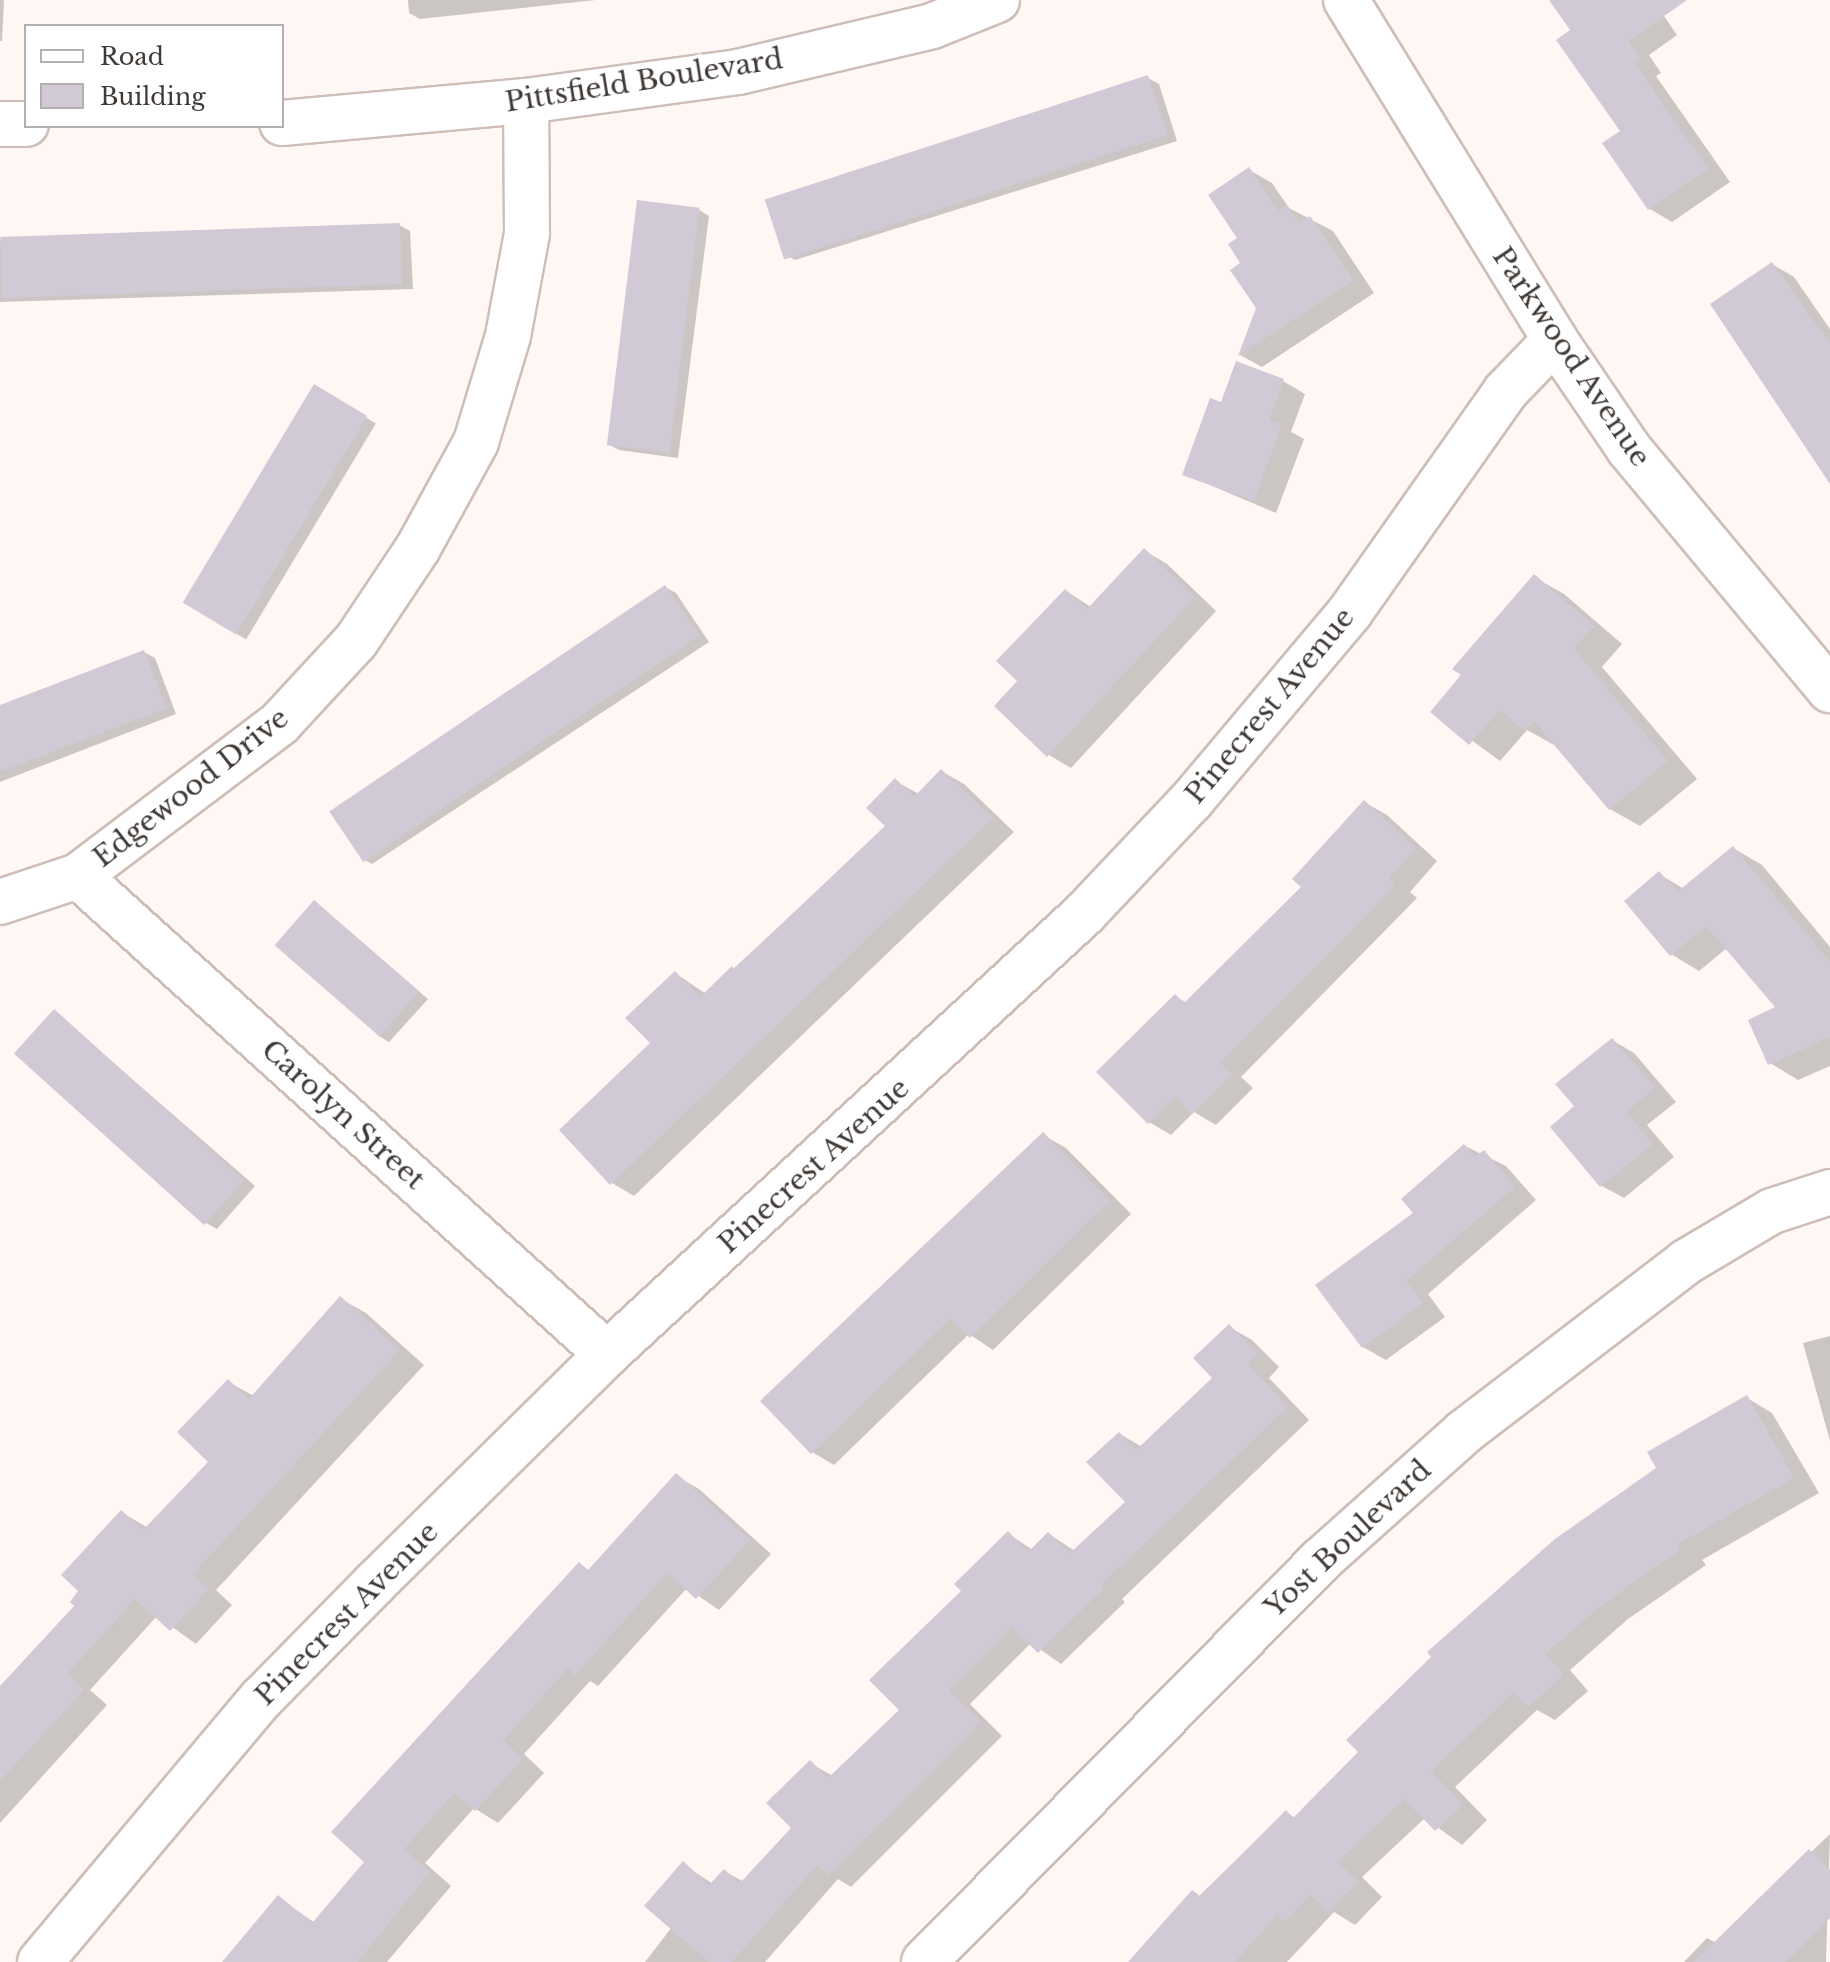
<!DOCTYPE html>
<style>
body{margin:0}
#map{position:relative;width:1830px;height:1962px;overflow:hidden;background:#fef7f4;font-family:"Libre Baskerville",serif}
div>[style]{position:absolute}
.shadow>*{inset:0;background:#0003;transform-origin:0 0}
.building>*{inset:0;background:#d2c9d6;transform-origin:0 0}
.roads{filter:drop-shadow(2px 0 #cebeb7) drop-shadow(-2px 0 #cebeb7) drop-shadow(0 2px #cebeb7) drop-shadow(0 -2px #cebeb7)}
.minor>*{height:44px;margin:-22px;padding:0 22px;transform-origin:22px;border-radius:22px;background:#fff}
span{translate:-50% -50%;white-space:nowrap;text-align:center;line-height:1.15;-webkit-text-stroke:7px #fff;paint-order:stroke}
.street-label{font-size:28px;color:#403a37}
.legend{position:absolute;left:24px;top:24px;width:260px;height:104px;box-sizing:border-box;background:#fff;border:2px solid #b3b0af;margin:0;padding:10px 14px;list-style:none;font-size:24px;color:#403a37}
.legend li{display:flex;align-items:center;gap:16px;height:40px}
.legend b{width:40px;border:2px solid #b3b0af}
</style>
<div id="map">
<div class="shadow">
<i style="clip-path:polygon(0 0,4px 0,2px 41px,0 41px)"></i>
<i style="clip-path:polygon(408px 0,596px 0,420px 19px,409px 13px)"></i>
<i style="clip-path:polygon(1559px 0,1653px 0,1677px 35px,1649px 55px,1661px 73px,1656px 76px,1730px 182px,1672px 222px,1650px 209px,1622px 132px)"></i>
<i style="clip-path:polygon(1148px 78px,1159px 84px,1177px 141px,795px 260px,784px 254px)"></i>
<i style="clip-path:polygon(1249px 170px,1272px 183px,1289px 208px,1333px 231px,1374px 293px,1262px 367px,1240px 355px,1258px 308px,1240px 239px)"></i>
<i style="clip-path:polygon(699px 210px,709px 216px,678px 458px,619px 450px,608px 444px)"></i>
<i style="clip-path:polygon(399px 225px,410px 231px,413px 289px,0 302px,0 240px)"></i>
<i style="clip-path:polygon(1772px 264px,1794px 277px,1830px 329px,1830px 471px)"></i>
<i style="clip-path:polygon(1283px 381px,1305px 394px,1291px 432px,1304px 439px,1276px 513px,1184px 474px,1222px 404px)"></i>
<i style="left:315px;top:387px;width:71px;height:252px;rotate:31deg"></i>
<i style="clip-path:polygon(1145px 551px,1167px 564px,1216px 611px,1071px 768px,1049px 755px,996px 706px,1020px 681px,1066px 591px,1091px 607px)"></i>
<i style="clip-path:polygon(1534px 577px,1564px 594px,1622px 644px,1602px 667px,1697px 779px,1640px 826px,1610px 809px,1556px 746px,1527px 730px,1500px 761px,1433px 712px)"></i>
<i style="clip-path:polygon(665px 587px,676px 593px,709px 642px,372px 864px,361px 858px)"></i>
<i style="clip-path:polygon(144px 652px,155px 658px,176px 714px,0 782px,0 707px)"></i>
<i style="clip-path:polygon(941px 771px,964px 784px,1014px 832px,634px 1196px,612px 1183px,675px 973px,706px 994px,888px 826px,895px 781px,919px 794px)"></i>
<i style="clip-path:polygon(1364px 802px,1387px 815px,1437px 861px,1410px 892px,1417px 898px,1241px 1077px,1253px 1088px,1216px 1125px,1194px 1112px,1171px 1135px,1149px 1122px,1175px 996px,1187px 1003px,1304px 887px)"></i>
<i style="clip-path:polygon(1733px 848px,1762px 865px,1830px 947px,1830px 1066px,1798px 1080px,1770px 1063px,1778px 1008px,1727px 948px,1699px 971px,1671px 954px,1659px 874px,1684px 889px)"></i>
<i style="clip-path:polygon(315px 902px,428px 999px,389px 1042px,379px 1036px)"></i>
<i style="clip-path:polygon(55px 1012px,255px 1186px,217px 1229px,206px 1223px)"></i>
<i style="clip-path:polygon(1612px 1040px,1634px 1053px,1676px 1102px,1647px 1125px,1674px 1157px,1624px 1198px,1602px 1186px,1552px 1127px,1577px 1107px)"></i>
<i style="clip-path:polygon(1043px 1135px,1066px 1148px,1131px 1214px,993px 1350px,969px 1334px,834px 1465px,812px 1452px)"></i>
<i style="clip-path:polygon(1465px 1146px,1506px 1166px,1536px 1200px,1428px 1294px,1445px 1317px,1386px 1360px,1363px 1347px)"></i>
<i style="clip-path:polygon(341px 1299px,366px 1313px,424px 1365px,216px 1590px,232px 1605px,196px 1644px,157px 1616px,90px 1690px,107px 1705px,0 1823px,0 1689px,77px 1605px,121px 1512px,148px 1528px,211px 1462px,228px 1382px,254px 1396px)"></i>
<i style="clip-path:polygon(1229px 1327px,1252px 1340px,1279px 1367px,1269px 1378px,1309px 1420px,1122px 1599px,1125px 1602px,1061px 1664px,1031px 1643px,970px 1704px,1002px 1736px,851px 1887px,838px 1879px,765px 1962px,645px 1962px,672px 1927px,683px 1864px,713px 1884px,724px 1871px,744px 1882px,794px 1828px,810px 1763px,833px 1776px,902px 1710px,963px 1591px,1008px 1534px,1033px 1550px,1049px 1534px,1075px 1551px,1128px 1502px,1120px 1434px,1142px 1447px,1214px 1378px)"></i>
<i style="clip-path:polygon(1830px 1336px,1830px 1441px,1803px 1343px)"></i>
<i style="clip-path:polygon(1747px 1398px,1772px 1413px,1819px 1493px,1702px 1560px,1706px 1565px,1628px 1619px,1570px 1670px,1588px 1691px,1555px 1720px,1537px 1710px,1455px 1787px,1487px 1820px,1462px 1845px,1425px 1818px,1362px 1877px,1382px 1897px,1355px 1925px,1334px 1912px,1287px 1962px,1131px 1962px,1286px 1812px,1295px 1818px,1658px 1468px)"></i>
<i style="clip-path:polygon(676px 1476px,699px 1489px,771px 1554px,719px 1610px,687px 1588px,598px 1686px,590px 1681px,524px 1754px,544px 1773px,498px 1823px,474px 1808px,425px 1863px,451px 1886px,387px 1962px,224px 1962px,279px 1898px,315px 1923px,367px 1862px,580px 1565px,590px 1571px)"></i>
<i style="clip-path:polygon(1830px 1834px,1826px 1962px,1684px 1962px,1707px 1938px,1716px 1943px)"></i>
</div>
<div class="building">
<i style="clip-path:polygon(1549px 0,1687px 0,1628px 41px,1640px 60px,1635px 63px,1708px 169px,1648px 210px,1602px 143px,1620px 131px,1556px 40px,1570px 30px)"></i>
<i style="left:1148px;top:75px;width:63px;height:403px;rotate:72deg"></i>
<i style="clip-path:polygon(1249px 167px,1279px 211px,1287px 205px,1300px 223px,1310px 216px,1353px 280px,1238px 356px,1256px 308px,1230px 270px,1240px 263px,1228px 244px,1237px 238px,1208px 195px)"></i>
<i style="left:637px;top:200px;width:63px;height:247px;rotate:7deg"></i>
<i style="left:400px;top:223px;width:61px;height:400px;rotate:88deg"></i>
<i style="clip-path:polygon(1772px 262px,1830px 344px,1830px 484px,1710px 304px)"></i>
<i style="clip-path:polygon(1236px 361px,1284px 379px,1269px 420px,1282px 424px,1254px 501px,1182px 475px,1210px 398px,1221px 402px)"></i>
<i style="left:314px;top:384px;width:62px;height:255px;rotate:31deg"></i>
<i style="clip-path:polygon(1144px 548px,1195px 597px,1047px 757px,994px 706px,1017px 681px,996px 661px,1065px 589px,1087px 609px)"></i>
<i style="clip-path:polygon(1534px 574px,1594px 626px,1574px 649px,1668px 761px,1609px 810px,1534px 721px,1525px 731px,1500px 710px,1469px 745px,1430px 712px,1461px 675px,1452px 669px)"></i>
<i style="left:665px;top:585px;width:61px;height:405px;rotate:56deg"></i>
<i style="clip-path:polygon(144px 650px,167px 708px,0 772px,0 705px)"></i>
<i style="clip-path:polygon(941px 769px,993px 818px,610px 1185px,559px 1130px,650px 1043px,625px 1018px,675px 971px,700px 997px,732px 966px,734px 969px,885px 826px,866px 808px,895px 778px,914px 797px)"></i>
<i style="clip-path:polygon(1364px 800px,1416px 848px,1389px 878px,1396px 885px,1220px 1063px,1232px 1074px,1192px 1114px,1175px 1096px,1148px 1124px,1096px 1072px,1175px 994px,1184px 1003px,1301px 887px,1292px 879px)"></i>
<i style="clip-path:polygon(1733px 846px,1830px 962px,1830px 1037px,1768px 1065px,1748px 1020px,1775px 1007px,1706px 926px,1670px 956px,1624px 901px,1659px 871px,1677px 892px)"></i>
<i style="left:314px;top:900px;width:139px;height:60px;rotate:41deg"></i>
<i style="left:54px;top:1009px;width:256px;height:60px;rotate:42deg"></i>
<i style="clip-path:polygon(1612px 1038px,1655px 1088px,1626px 1112px,1653px 1144px,1600px 1187px,1550px 1127px,1574px 1106px,1555px 1084px)"></i>
<i style="clip-path:polygon(1043px 1132px,1110px 1201px,970px 1338px,950px 1319px,811px 1454px,760px 1401px)"></i>
<i style="clip-path:polygon(1464px 1144px,1475px 1157px,1484px 1150px,1515px 1187px,1407px 1280px,1423px 1303px,1362px 1348px,1315px 1285px,1413px 1213px,1401px 1199px)"></i>
<i style="clip-path:polygon(340px 1296px,400px 1350px,192px 1575px,209px 1589px,170px 1631px,135px 1599px,67px 1674px,84px 1690px,0 1781px,0 1686px,74px 1606px,70px 1602px,78px 1591px,61px 1575px,121px 1510px,143px 1530px,208px 1462px,177px 1432px,228px 1379px,249px 1399px)"></i>
<i style="clip-path:polygon(1229px 1324px,1258px 1354px,1248px 1364px,1288px 1407px,1101px 1585px,1104px 1588px,1038px 1653px,1012px 1627px,949px 1690px,981px 1722px,893px 1811px,828px 1875px,817px 1865px,732px 1962px,709px 1962px,644px 1906px,683px 1861px,709px 1885px,724px 1869px,740px 1883px,791px 1828px,766px 1803px,810px 1760px,828px 1778px,899px 1710px,869px 1680px,961px 1591px,954px 1584px,1008px 1531px,1028px 1552px,1048px 1532px,1070px 1553px,1125px 1502px,1086px 1462px,1119px 1432px,1136px 1450px,1212px 1378px,1193px 1358px)"></i>
<i style="clip-path:polygon(1747px 1395px,1794px 1478px,1678px 1544px,1681px 1549px,1602px 1605px,1545px 1654px,1564px 1675px,1528px 1707px,1514px 1692px,1431px 1771px,1463px 1805px,1435px 1831px,1404px 1799px,1338px 1862px,1358px 1882px,1328px 1911px,1311px 1895px,1285px 1922px,1277px 1915px,1235px 1962px,1128px 1962px,1192px 1890px,1200px 1896px,1286px 1810px,1293px 1818px,1358px 1752px,1346px 1740px,1431px 1657px,1427px 1652px,1555px 1539px,1656px 1468px,1647px 1452px)"></i>
<i style="clip-path:polygon(676px 1473px,750px 1540px,696px 1599px,667px 1573px,575px 1675px,568px 1668px,503px 1740px,523px 1759px,475px 1811px,454px 1793px,404px 1849px,430px 1872px,358px 1962px,222px 1962px,278px 1895px,312px 1923px,364px 1862px,331px 1832px,579px 1562px,588px 1570px)"></i>
<i style="clip-path:polygon(1809px 1849px,1830px 1870px,1830px 1918px,1786px 1962px,1694px 1962px)"></i>
</div>
<div class="roads">
<div class="minor">
<i style="left:1346px;top:0;width:399px;rotate:58.4deg"></i>
<i style="left:1555px;top:340px;width:132px;rotate:55.8deg"></i>
<i style="left:1629px;top:449px;width:314px;rotate:50.2deg"></i>
<i style="left:282px;top:123px;width:245px;rotate:-5.2deg"></i>
<i style="left:526px;top:101px;width:214px;rotate:-7.8deg"></i>
<i style="left:738px;top:72px;width:199px;rotate:-13.3deg"></i>
<i style="left:932px;top:26px;width:70px;rotate:-21.8deg"></i>
<i style="left:0;top:124px;width:26px"></i>
<i style="left:78px;top:876px;width:713px;rotate:42.1deg"></i>
<i style="left:0;top:902px;width:82px;rotate:-18.4deg"></i>
<i style="left:78px;top:876px;width:253px;rotate:-37.1deg"></i>
<i style="left:280px;top:723px;width:112px;rotate:-47.2deg"></i>
<i style="left:356px;top:641px;width:112px;rotate:-56.3deg"></i>
<i style="left:418px;top:548px;width:121px;rotate:-61.3deg"></i>
<i style="left:476px;top:442px;width:111px;rotate:-73.2deg"></i>
<i style="left:508px;top:336px;width:105px;rotate:-79.5deg"></i>
<i style="left:527px;top:233px;width:132px;rotate:-90.4deg"></i>
<i style="left:40px;top:1962px;width:344px;rotate:-50deg"></i>
<i style="left:261px;top:1699px;width:161px;rotate:-45.5deg"></i>
<i style="left:374px;top:1584px;width:327px;rotate:-44.6deg"></i>
<i style="left:607px;top:1354px;width:650px;rotate:-42.69deg"></i>
<i style="left:1085px;top:913px;width:154px;rotate:-46.6deg"></i>
<i style="left:1191px;top:801px;width:247px;rotate:-49.9deg"></i>
<i style="left:1350px;top:612px;width:269px;rotate:-54.8deg"></i>
<i style="left:1505px;top:392px;width:72px;rotate:-46.1deg"></i>
<i style="left:924px;top:1962px;width:565px;rotate:-45.36deg"></i>
<i style="left:1321px;top:1560px;width:192px;rotate:-41.8deg"></i>
<i style="left:1464px;top:1432px;width:280px;rotate:-37.4deg"></i>
<i style="left:1686px;top:1262px;width:100px;rotate:-30.7deg"></i>
<i style="left:1772px;top:1211px;width:61px;rotate:-18.1deg"></i>
</div>
</div>
<div class="street-label">
<span style="left:644px;top:81px;rotate:-9deg">Pittsfield Boulevard</span>
<span style="left:1571px;top:357px;rotate:56deg">Parkwood Avenue</span>
<span style="left:1270px;top:706px;rotate:-50deg">Pinecrest Avenue</span>
<span style="left:191px;top:788px;rotate:-38deg">Edgewood Drive</span>
<span style="left:343px;top:1115px;rotate:42deg">Carolyn Street</span>
<span style="left:814px;top:1166px;rotate:-42deg">Pinecrest Avenue</span>
<span style="left:1348px;top:1539px;rotate:-43deg">Yost Boulevard</span>
<span style="left:347px;top:1614px;rotate:-45deg">Pinecrest Avenue</span>
</div>
<ul class="legend">
<li><b style="height:10px;background:#fff"></b>Road</li>
<li><b style="height:22px;background:#d2c9d6"></b>Building</li>
</ul>
</div>
